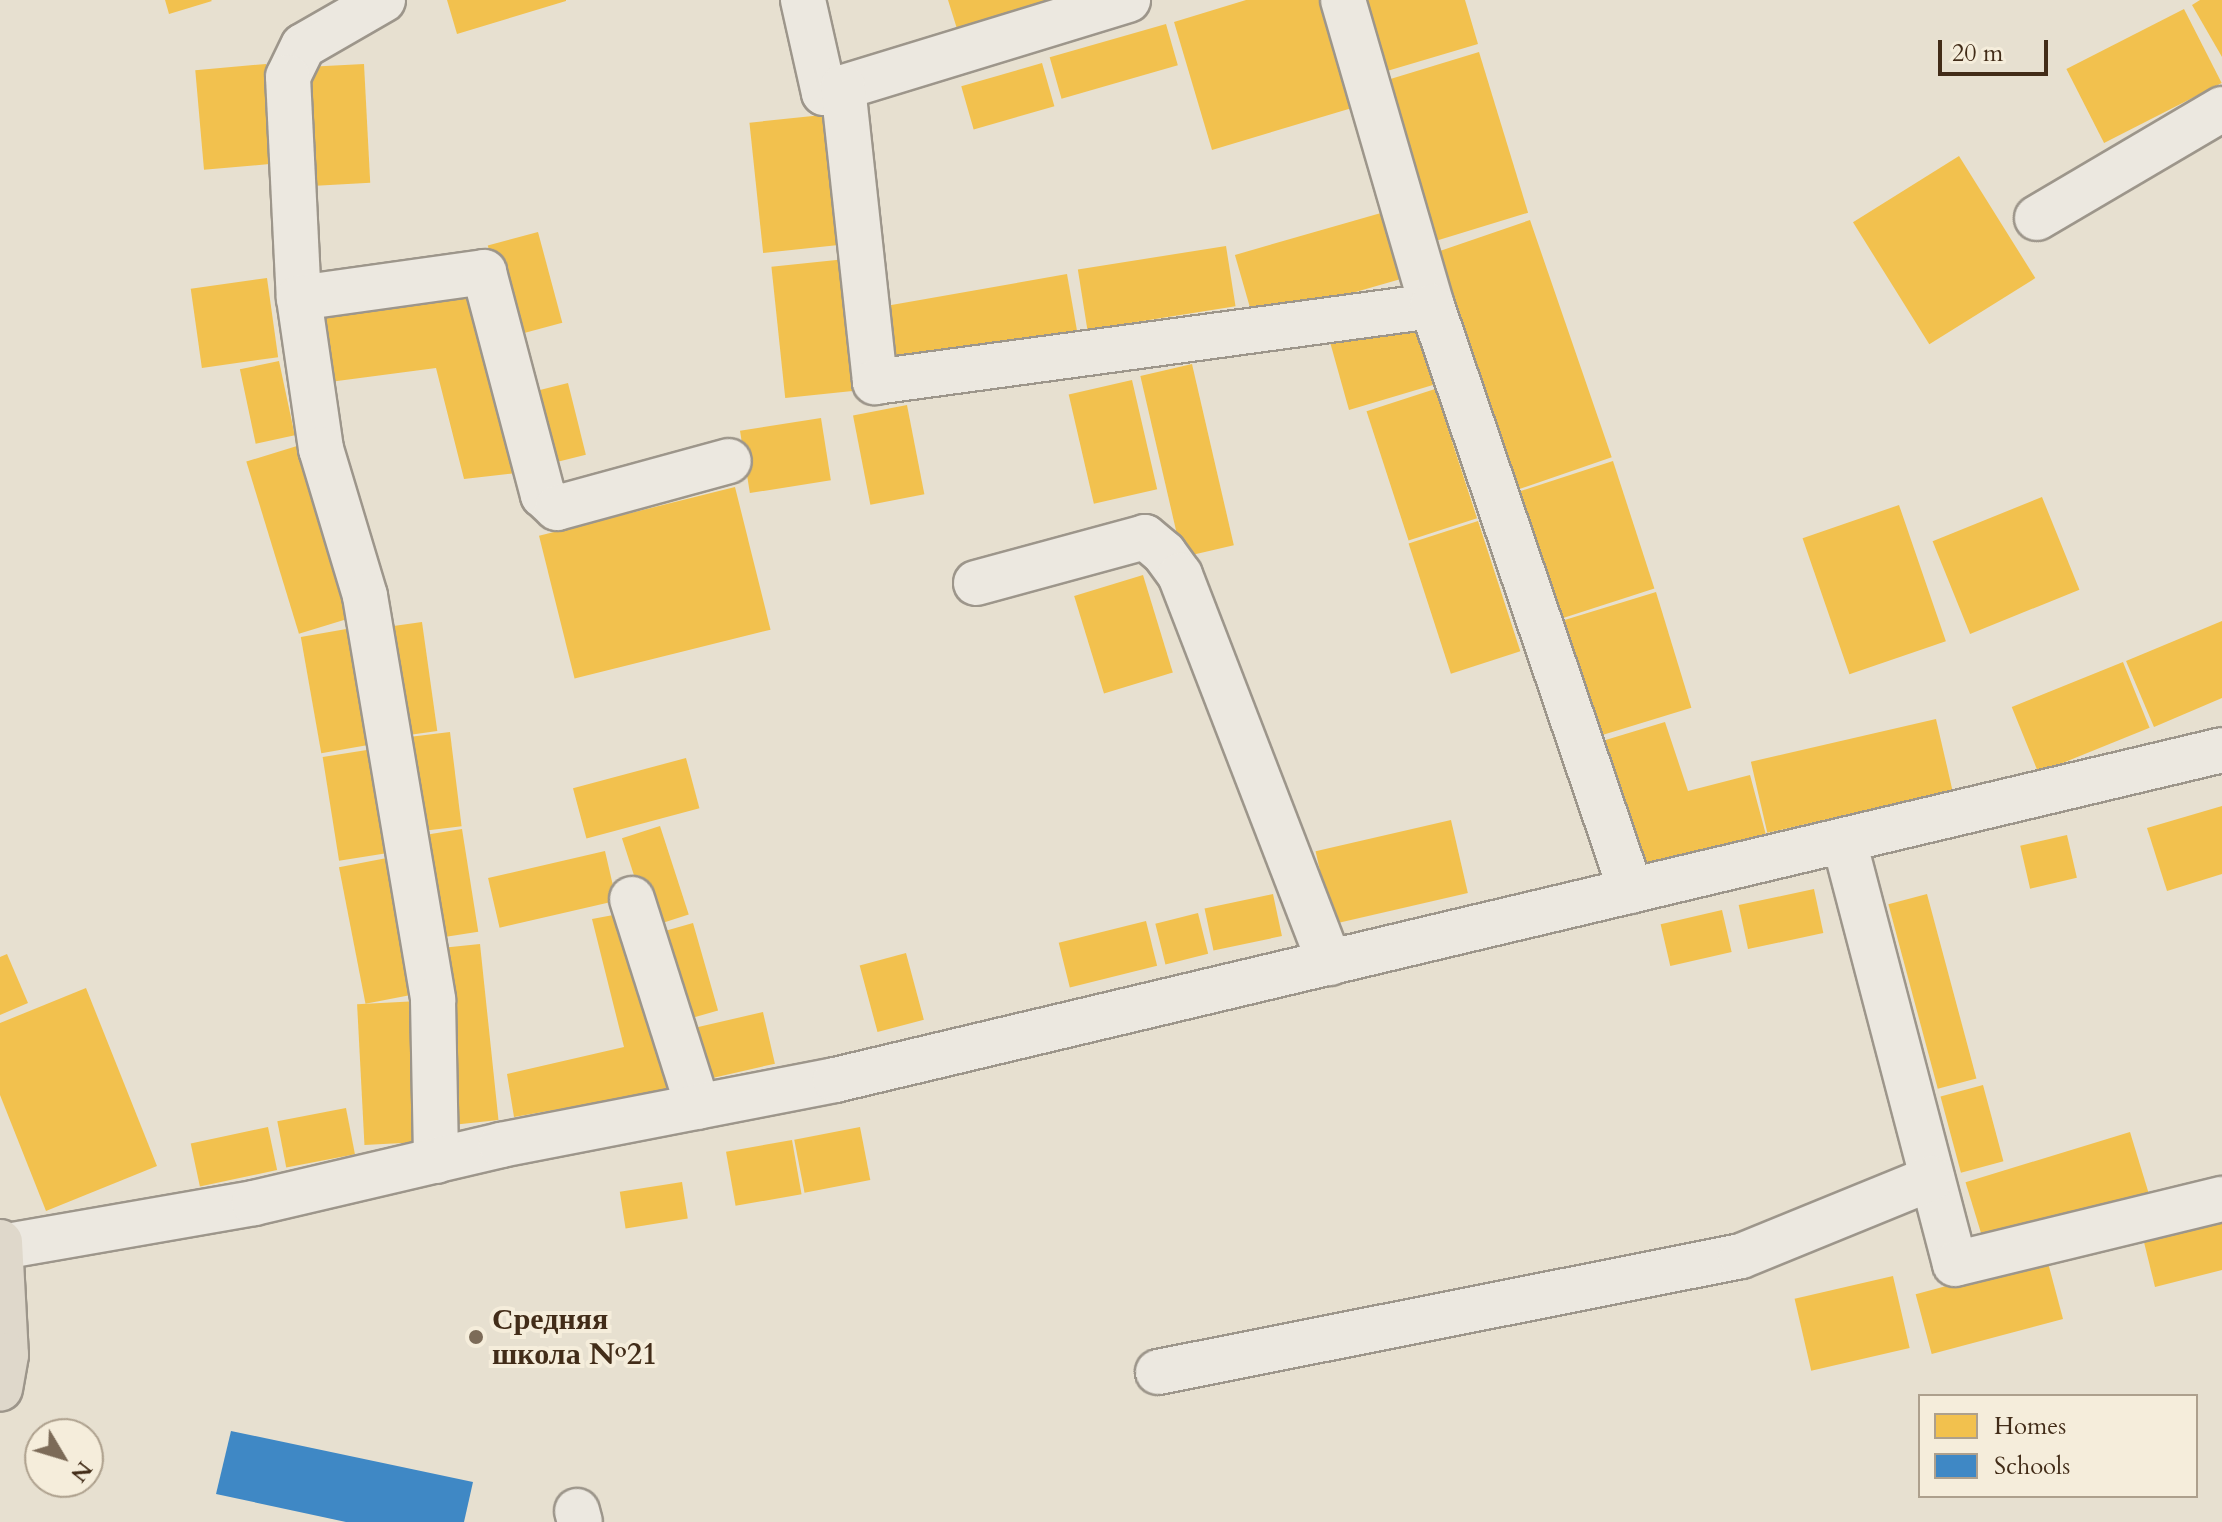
<!DOCTYPE html>
<meta charset="utf-8">
<style>
body{margin:0}
#map{position:relative;width:2222px;height:1522px;overflow:hidden;background:#e7e0d0;font-family:Cardo,serif}
div>[style]{position:absolute}
.homes>*{inset:0;background:#f2c14e;transform-origin:0 0}
.schools>*{inset:0;background:#3f88c5}
.roads{filter:drop-shadow(2px 0 #9d968b) drop-shadow(-2px 0 #9d968b) drop-shadow(0 2px #9d968b) drop-shadow(0 -2px #9d968b)}
.minor>*{height:44px;margin:-22px;padding:0 22px;transform-origin:22px;border-radius:22px;background:#ece8e0}
.major>*{height:44px;margin:-22px;padding:0 22px;transform-origin:22px;border-radius:22px;background:#dfd8cb}
.dots>*{width:22px;height:22px;translate:-50% -50%;box-sizing:border-box;border:4px solid #f5eddb;border-radius:50%}
span{translate:-50% -50%;white-space:nowrap;text-align:center;line-height:1.15;-webkit-text-stroke:8px #f5eddb;paint-order:stroke}
.poi-label{font-size:30px;color:#422c18;font-weight:700}
.left{translate:0 -50%;text-align:left}
.legend{position:absolute;left:1918px;top:1394px;width:280px;height:104px;box-sizing:border-box;background:#f5eddb;border:2px solid #ada08d;margin:0;padding:10px 14px;list-style:none;font-size:24px;color:#422c18}
.legend li{display:flex;align-items:center;gap:16px;height:40px}
.legend b{width:40px;border:2px solid #ada08d}
.north{position:absolute;left:24px;top:1418px;width:80px;height:80px;box-sizing:border-box;background:#f5eddb;border:2px solid #ada08d;border-radius:50%;rotate:128deg;font-size:22px;font-weight:700;line-height:32px;text-align:center;color:#422c18}
.north::after{content:'';display:block;margin:auto;width:28px;height:36px;background:#7c6b58;clip-path:polygon(50% 0,100% 100%,50% 72%,0 100%)}
.scale{position:absolute;left:1938px;top:40px;width:110px;height:36px;box-sizing:border-box;border:4px solid #422c18;border-top:0;padding-left:10px;font-size:24px;line-height:28px;white-space:nowrap;color:#422c18;-webkit-text-stroke:6px #f5eddb;paint-order:stroke}
</style>
<div id="map">
<div class="homes">
<i style="clip-path:polygon(165px 0,211px 0,212px 1px,169px 14px)"></i>
<i style="clip-path:polygon(447px 0,566px 0,566px 1px,457px 34px)"></i>
<i style="clip-path:polygon(948px 0,1059px 0,958px 32px)"></i>
<i style="clip-path:polygon(1246px 0,1320px 0,1352px 108px,1212px 150px,1174px 22px)"></i>
<i style="clip-path:polygon(1355px 0,1465px 0,1478px 44px,1377px 74px)"></i>
<i style="clip-path:polygon(2200px 0,2222px 0,2222px 57px,2192px 5px)"></i>
<i style="left:2184px;top:9px;width:83px;height:132px;rotate:63deg"></i>
<i style="left:1166px;top:24px;width:43px;height:121px;rotate:74deg"></i>
<i style="left:1479px;top:52px;width:168px;height:102px;rotate:73deg"></i>
<i style="left:1042px;top:63px;width:45px;height:84px;rotate:74deg"></i>
<i style="left:266px;top:64px;width:100px;height:71px;rotate:85deg"></i>
<i style="left:364px;top:64px;width:119px;height:63px;rotate:87deg"></i>
<i style="left:832px;top:114px;width:131px;height:83px;rotate:84deg"></i>
<i style="left:1959px;top:156px;width:144px;height:125px;rotate:58deg"></i>
<i style="left:1381px;top:213px;width:69px;height:152px;rotate:74deg"></i>
<i style="left:1530px;top:220px;width:251px;height:103px;rotate:71deg"></i>
<i style="left:538px;top:232px;width:94px;height:52px;rotate:75deg"></i>
<i style="left:1226px;top:246px;width:61px;height:150px;rotate:81deg"></i>
<i style="left:846px;top:259px;width:132px;height:75px;rotate:84deg"></i>
<i style="left:1067px;top:274px;width:58px;height:184px;rotate:80deg"></i>
<i style="left:267px;top:278px;width:80px;height:77px;rotate:82deg"></i>
<i style="clip-path:polygon(470px 285px,517px 473px,464px 479px,436px 368px,322px 383px,312px 306px)"></i>
<i style="clip-path:polygon(1417px 327px,1433px 385px,1349px 410px,1330px 342px)"></i>
<i style="left:279px;top:361px;width:76px;height:40px;rotate:78deg"></i>
<i style="left:1192px;top:364px;width:186px;height:53px;rotate:77deg"></i>
<i style="left:1132px;top:380px;width:112px;height:65px;rotate:77deg"></i>
<i style="left:568px;top:383px;width:74px;height:31px;rotate:76deg"></i>
<i style="left:1435px;top:389px;width:136px;height:72px;rotate:72deg"></i>
<i style="left:907px;top:405px;width:91px;height:55px;rotate:79deg"></i>
<i style="left:821px;top:418px;width:63px;height:82px;rotate:81deg"></i>
<i style="left:297px;top:446px;width:180px;height:53px;rotate:73deg"></i>
<i style="left:1613px;top:461px;width:134px;height:100px;rotate:72deg"></i>
<i style="left:735px;top:487px;width:147px;height:202px;rotate:76deg"></i>
<i style="left:2042px;top:497px;width:100px;height:118px;rotate:68deg"></i>
<i style="left:1899px;top:505px;width:144px;height:102px;rotate:71deg"></i>
<i style="left:1478px;top:521px;width:137px;height:73px;rotate:72deg"></i>
<i style="left:1143px;top:575px;width:102px;height:72px;rotate:73deg"></i>
<i style="left:1656px;top:592px;width:121px;height:99px;rotate:73deg"></i>
<i style="clip-path:polygon(2222px 621px,2222px 698px,2154px 727px,2126px 661px)"></i>
<i style="left:422px;top:622px;width:110px;height:45px;rotate:82deg"></i>
<i style="left:352px;top:628px;width:118px;height:52px;rotate:80deg"></i>
<i style="left:2123px;top:662px;width:71px;height:120px;rotate:68deg"></i>
<i style="left:1936px;top:719px;width:73px;height:190px;rotate:77deg"></i>
<i style="clip-path:polygon(1665px 722px,1688px 791px,1750px 775px,1766px 835px,1641px 864px,1599px 742px)"></i>
<i style="left:450px;top:732px;width:95px;height:56px;rotate:83deg"></i>
<i style="left:373px;top:749px;width:105px;height:51px;rotate:81deg"></i>
<i style="left:686px;top:758px;width:52px;height:117px;rotate:75deg"></i>
<i style="clip-path:polygon(2222px 806px,2222px 874px,2167px 891px,2147px 828px)"></i>
<i style="left:1451px;top:820px;width:75px;height:139px;rotate:77deg"></i>
<i style="left:660px;top:826px;width:93px;height:40px;rotate:72deg"></i>
<i style="left:462px;top:829px;width:104px;height:52px;rotate:81deg"></i>
<i style="left:2067px;top:835px;width:44px;height:48px;rotate:77deg"></i>
<i style="left:605px;top:851px;width:51px;height:120px;rotate:77deg"></i>
<i style="left:392px;top:857px;width:139px;height:54px;rotate:79deg"></i>
<i style="left:1814px;top:889px;width:45px;height:77px;rotate:78deg"></i>
<i style="left:1273px;top:894px;width:43px;height:70px;rotate:78deg"></i>
<i style="left:1927px;top:894px;width:191px;height:40px;rotate:75deg"></i>
<i style="left:1722px;top:910px;width:43px;height:63px;rotate:77deg"></i>
<i style="clip-path:polygon(624px 913px,674px 1089px,514px 1117px,507px 1074px,624px 1047px,592px 919px)"></i>
<i style="left:1198px;top:913px;width:42px;height:44px;rotate:76deg"></i>
<i style="left:1146px;top:921px;width:46px;height:90px;rotate:76deg"></i>
<i style="left:693px;top:923px;width:91px;height:42px;rotate:74deg"></i>
<i style="left:480px;top:944px;width:177px;height:49px;rotate:84deg"></i>
<i style="left:906px;top:953px;width:69px;height:48px;rotate:75deg"></i>
<i style="clip-path:polygon(7px 954px,28px 1003px,0 1015px,0 957px)"></i>
<i style="clip-path:polygon(86px 988px,157px 1166px,46px 1211px,0 1095px,0 1023px)"></i>
<i style="left:419px;top:1001px;width:141px;height:62px;rotate:87deg"></i>
<i style="left:763px;top:1012px;width:53px;height:82px;rotate:77deg"></i>
<i style="left:1983px;top:1085px;width:79px;height:44px;rotate:75deg"></i>
<i style="left:346px;top:1108px;width:47px;height:70px;rotate:79deg"></i>
<i style="left:268px;top:1127px;width:44px;height:79px;rotate:78deg"></i>
<i style="left:860px;top:1127px;width:54px;height:67px;rotate:79deg"></i>
<i style="left:2130px;top:1132px;width:65px;height:172px;rotate:73deg"></i>
<i style="left:792px;top:1140px;width:55px;height:67px;rotate:80deg"></i>
<i style="left:682px;top:1182px;width:37px;height:63px;rotate:81deg"></i>
<i style="clip-path:polygon(2222px 1214px,2222px 1270px,2155px 1287px,2142px 1234px)"></i>
<i style="left:2047px;top:1259px;width:62px;height:136px;rotate:75deg"></i>
<i style="left:1893px;top:1276px;width:74px;height:101px;rotate:77deg"></i>
</div>
<div class="schools">
<i style="clip-path:polygon(231px 1431px,473px 1482px,464px 1522px,346px 1522px,216px 1494px)"></i>
</div>
<div class="roads">
<div class="minor">
<i style="left:383px;top:0;width:92px;rotate:150.1deg"></i>
<i style="left:303px;top:46px;width:34px;rotate:116deg"></i>
<i style="left:288px;top:77px;width:221px;rotate:87.2deg"></i>
<i style="left:299px;top:298px;width:187px;rotate:-8deg"></i>
<i style="left:484px;top:272px;width:231px;rotate:75.2deg"></i>
<i style="left:543px;top:495px;width:19px;rotate:43deg"></i>
<i style="left:557px;top:508px;width:178px;rotate:-15.3deg"></i>
<i style="left:803px;top:0;width:95px;rotate:77.3deg"></i>
<i style="left:824px;top:93px;width:318px;rotate:-17deg"></i>
<i style="left:1343px;top:0;width:319px;rotate:73.8deg"></i>
<i style="left:843px;top:87px;width:297px;rotate:83.8deg"></i>
<i style="left:875px;top:382px;width:562px;rotate:-7.77deg"></i>
<i style="left:1432px;top:306px;width:618px;rotate:71.21deg"></i>
<i style="left:2037px;top:218px;width:215px;rotate:-30.5deg"></i>
<i style="left:299px;top:298px;width:153px;rotate:81.7deg"></i>
<i style="left:321px;top:449px;width:153px;rotate:73.3deg"></i>
<i style="left:365px;top:596px;width:410px;rotate:80.4deg"></i>
<i style="left:433px;top:1000px;width:161px;rotate:88.9deg"></i>
<i style="left:976px;top:583px;width:175px;rotate:-15.2deg"></i>
<i style="left:1145px;top:537px;width:25px;rotate:40deg"></i>
<i style="left:1164px;top:553px;width:27px;rotate:54deg"></i>
<i style="left:1180px;top:575px;width:416px;rotate:68.9deg"></i>
<i style="left:1844px;top:841px;width:437px;rotate:75.3deg"></i>
<i style="left:1955px;top:1264px;width:275px;rotate:-13.7deg"></i>
<i style="left:632px;top:899px;width:218px;rotate:72.4deg"></i>
<i style="left:2px;top:1247px;width:256px;rotate:-9.9deg"></i>
<i style="left:254px;top:1203px;width:254px;rotate:-13.2deg"></i>
<i style="left:501px;top:1145px;width:340px;rotate:-11deg"></i>
<i style="left:835px;top:1080px;width:1426px;rotate:-13.38deg"></i>
<i style="left:1158px;top:1372px;width:594px;rotate:-11.25deg"></i>
<i style="left:1741px;top:1256px;width:206px;rotate:-22.2deg"></i>
<i style="left:577px;top:1511px;width:11px;rotate:75deg"></i>
</div>
<div class="major">
<i style="left:0;top:1242px;width:113px;rotate:87deg"></i>
<i style="left:6px;top:1355px;width:34px;rotate:100deg"></i>
</div>
</div>
<div class="dots">
<i style="left:476px;top:1337px;background:#7c6b58"></i>
</div>
<div class="poi-label">
<span class="left" style="left:492px;top:1337px">Средняя<br>школа №21</span>
</div>
<ul class="legend">
<li><b style="height:22px;background:#f2c14e"></b>Homes</li>
<li><b style="height:22px;background:#3f88c5"></b>Schools</li>
</ul>
<div class="north">N</div>
<div class="scale">20 m</div>
</div>
